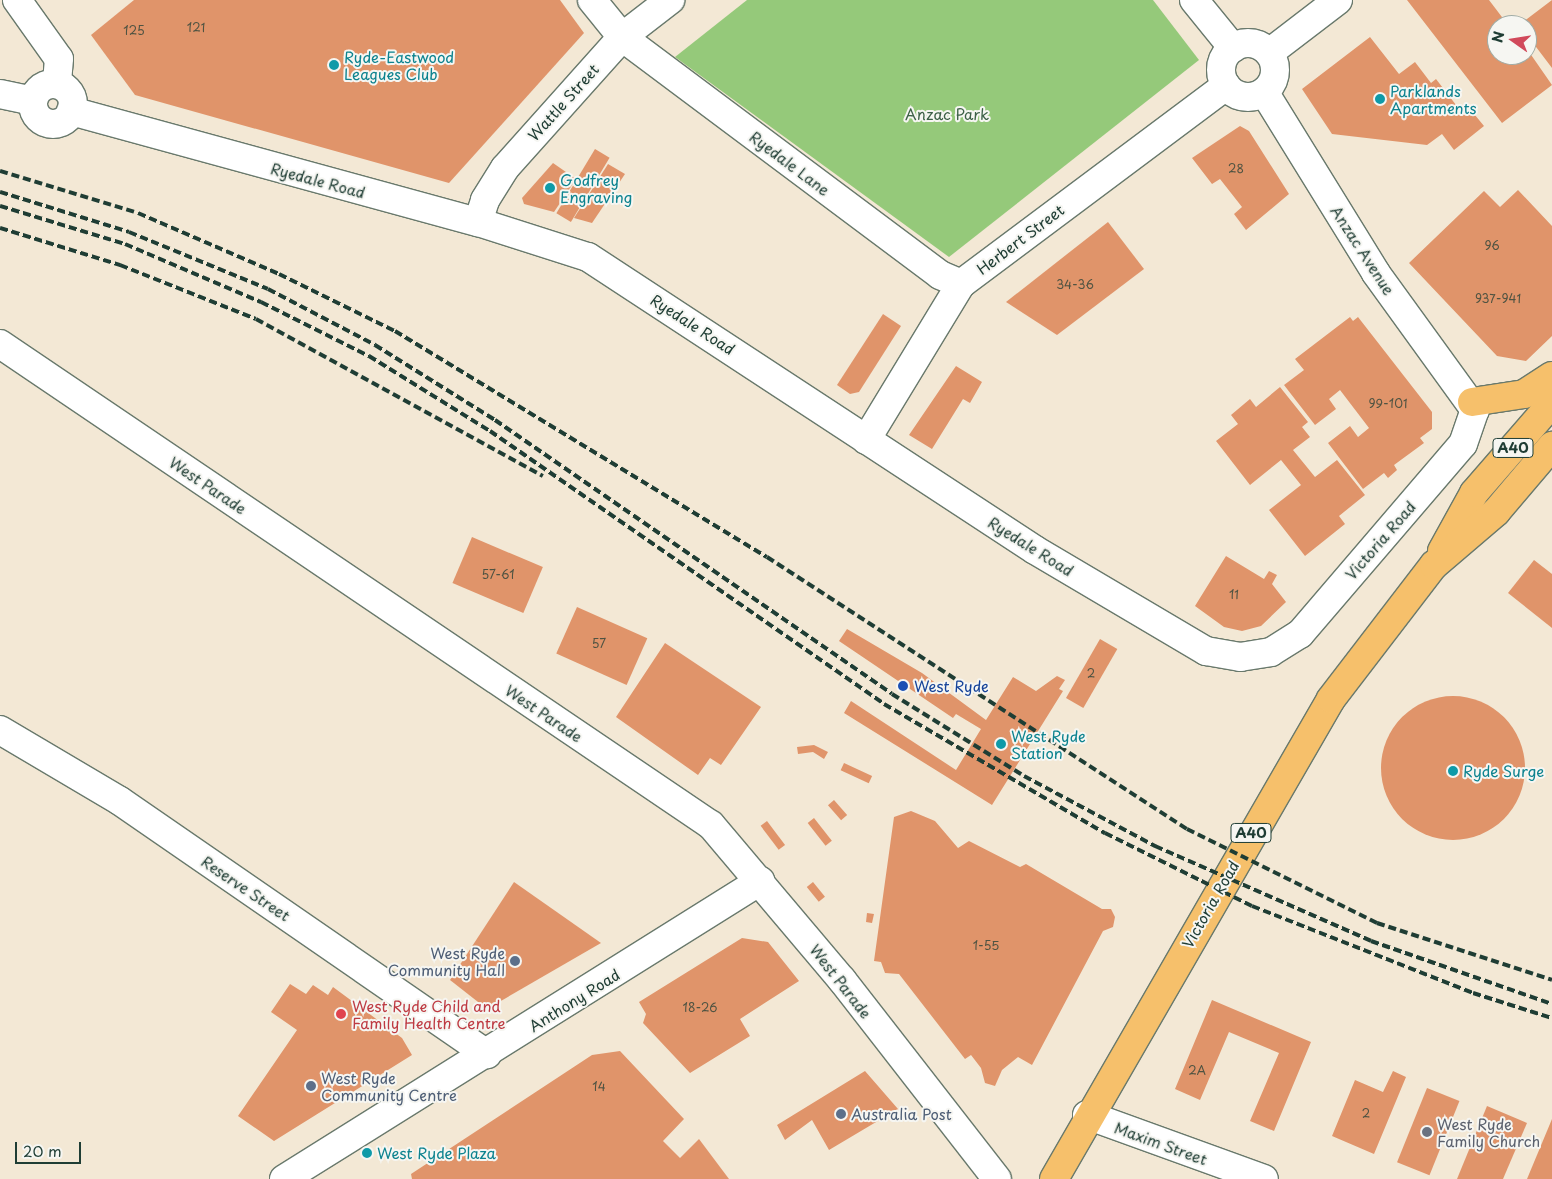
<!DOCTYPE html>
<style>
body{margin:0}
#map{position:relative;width:1552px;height:1179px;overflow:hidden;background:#f3e8d5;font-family:"Playpen Sans",sans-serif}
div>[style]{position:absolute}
.green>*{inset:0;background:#95c97a}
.building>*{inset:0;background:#e0946a;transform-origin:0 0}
.round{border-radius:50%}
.roads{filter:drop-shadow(1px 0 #69796c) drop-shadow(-1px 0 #69796c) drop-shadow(0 1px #69796c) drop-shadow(0 -1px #69796c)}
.minor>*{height:28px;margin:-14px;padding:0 14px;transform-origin:14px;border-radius:14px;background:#fff}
.minor>.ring{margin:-14px;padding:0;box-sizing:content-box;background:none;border:28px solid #fff;border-radius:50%}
.highway>*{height:28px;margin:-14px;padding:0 14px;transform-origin:14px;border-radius:14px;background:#f6c06b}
.rail>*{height:4px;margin-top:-2px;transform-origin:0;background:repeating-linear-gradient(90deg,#1f3d34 0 8px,transparent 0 12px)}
.dots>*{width:14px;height:14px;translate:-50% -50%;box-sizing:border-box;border:2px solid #f6f6f2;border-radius:50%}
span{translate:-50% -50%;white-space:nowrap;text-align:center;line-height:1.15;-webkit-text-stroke:4px #f6f6f2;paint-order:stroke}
.number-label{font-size:12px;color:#4f5342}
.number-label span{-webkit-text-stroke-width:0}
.shield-label span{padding:1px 4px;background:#f6f6f2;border:1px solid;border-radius:4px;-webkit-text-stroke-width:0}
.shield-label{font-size:14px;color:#1f3d34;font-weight:700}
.culture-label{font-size:15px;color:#0d838f}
.left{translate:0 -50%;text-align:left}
.street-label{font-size:15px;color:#1f3d34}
.park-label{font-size:15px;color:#3c6046}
.transit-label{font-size:15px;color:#164399}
.service-label{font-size:15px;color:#4e5e75}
.right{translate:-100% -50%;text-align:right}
.health-label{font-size:15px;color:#be3a42}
.worship-label{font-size:15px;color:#5b616d}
.north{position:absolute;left:1487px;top:15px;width:50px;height:50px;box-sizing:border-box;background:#f6f6f2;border:1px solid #a0aca6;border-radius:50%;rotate:283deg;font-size:14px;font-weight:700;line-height:20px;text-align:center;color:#1f3d34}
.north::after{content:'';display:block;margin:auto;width:18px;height:22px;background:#d1495b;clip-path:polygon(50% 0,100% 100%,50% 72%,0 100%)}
.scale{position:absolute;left:15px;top:1142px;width:66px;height:22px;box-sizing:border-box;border:2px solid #1f3d34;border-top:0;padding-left:6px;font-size:15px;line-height:18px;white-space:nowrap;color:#1f3d34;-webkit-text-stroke:4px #f6f6f2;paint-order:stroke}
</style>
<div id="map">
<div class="green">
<i style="clip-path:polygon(747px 0,1153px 0,1199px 60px,949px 257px,675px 57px)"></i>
</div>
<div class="building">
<i style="clip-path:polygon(134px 0,560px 0,584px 33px,449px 183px,135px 95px,91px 35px)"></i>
<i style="clip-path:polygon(1407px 0,1489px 0,1508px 25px,1497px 25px,1497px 55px,1527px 55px,1527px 49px,1552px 85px,1502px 123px)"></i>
<i style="clip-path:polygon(1552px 0,1552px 68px,1527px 35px,1527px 25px,1519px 25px)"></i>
<i style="clip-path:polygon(1370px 37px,1399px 74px,1415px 62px,1431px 83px,1436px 79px,1463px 114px,1470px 109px,1484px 126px,1454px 150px,1442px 134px,1427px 145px,1332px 134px,1302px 89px)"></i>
<i style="clip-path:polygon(1240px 126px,1249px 131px,1289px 194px,1246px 230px,1234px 214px,1242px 207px,1220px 179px,1212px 184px,1192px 158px)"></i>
<i style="left:595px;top:149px;width:17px;height:75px;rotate:31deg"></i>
<i style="clip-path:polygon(553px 163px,576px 179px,554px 212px,524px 204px,522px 198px)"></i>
<i style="clip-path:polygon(608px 164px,625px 174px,592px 223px,574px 218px)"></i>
<i style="clip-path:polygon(1518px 190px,1552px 226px,1552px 336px,1526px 361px,1497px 356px,1409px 263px,1484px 191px,1500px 207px)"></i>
<i style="clip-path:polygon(1108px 222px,1144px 269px,1057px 335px,1006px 302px)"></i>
<i style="clip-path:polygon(883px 314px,901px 326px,859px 392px,850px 394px,837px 385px)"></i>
<i style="clip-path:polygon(1350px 317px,1353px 321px,1358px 317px,1432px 412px,1432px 429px,1420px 438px,1424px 443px,1394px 465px,1397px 470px,1388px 478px,1384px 473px,1363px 489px,1328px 443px,1350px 426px,1358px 437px,1369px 428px,1340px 390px,1329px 399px,1336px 409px,1315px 425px,1284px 385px,1304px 370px,1295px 359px)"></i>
<i style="clip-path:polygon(956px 366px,982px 382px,970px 403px,963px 399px,932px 449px,909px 435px)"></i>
<i style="clip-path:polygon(1280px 387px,1308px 422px,1302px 427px,1310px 437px,1293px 450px,1315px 477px,1337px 460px,1365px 495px,1339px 516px,1345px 524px,1305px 556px,1269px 510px,1301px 485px,1281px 460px,1250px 485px,1216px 441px,1238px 424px,1231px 415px,1250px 399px,1256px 407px)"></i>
<i style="left:472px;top:537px;width:77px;height:50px;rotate:23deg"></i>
<i style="clip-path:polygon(1226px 556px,1264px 579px,1269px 571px,1277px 575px,1272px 584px,1286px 602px,1261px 626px,1242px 631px,1224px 627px,1195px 606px)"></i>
<i style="clip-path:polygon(1534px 560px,1552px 574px,1552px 628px,1508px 593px)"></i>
<i style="left:577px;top:607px;width:77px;height:51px;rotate:24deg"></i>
<i style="clip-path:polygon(847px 629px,922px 673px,986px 720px,1013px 677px,1036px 691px,1057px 676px,1065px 680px,1059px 689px,1063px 691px,992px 805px,844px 713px,851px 701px,956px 770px,981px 729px,956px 714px,953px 718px,839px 641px)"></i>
<i style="left:1100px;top:639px;width:20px;height:68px;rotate:30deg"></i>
<i style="clip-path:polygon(665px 643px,761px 707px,721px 765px,710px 758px,698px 775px,616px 717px)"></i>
<i class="round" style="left:1381px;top:696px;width:144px;height:144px"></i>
<i style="clip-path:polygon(814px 745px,828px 752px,824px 759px,813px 752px,798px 754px,797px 747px)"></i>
<i style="left:844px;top:763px;width:31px;height:8px;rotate:25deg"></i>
<i style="left:834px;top:800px;width:20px;height:8px;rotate:49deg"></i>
<i style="clip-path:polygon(911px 811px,935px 821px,958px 848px,969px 841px,1020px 867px,1026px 864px,1102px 909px,1111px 909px,1115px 917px,1113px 927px,1103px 931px,1032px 1065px,1018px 1057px,1002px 1070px,995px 1086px,985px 1083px,981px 1068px,971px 1055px,965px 1059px,899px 974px,885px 973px,881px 962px,874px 961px,894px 817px)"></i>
<i style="left:814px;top:818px;width:29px;height:8px;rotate:52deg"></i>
<i style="left:767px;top:821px;width:30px;height:8px;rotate:53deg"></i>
<i style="clip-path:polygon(514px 882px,601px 943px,487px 1009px,450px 980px)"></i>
<i style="left:813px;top:882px;width:19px;height:8px;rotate:51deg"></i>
<i style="clip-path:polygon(867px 913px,874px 914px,872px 923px,866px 922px)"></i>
<i style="clip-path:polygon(742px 938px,768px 942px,799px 981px,740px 1019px,750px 1036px,690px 1073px,643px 1023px,646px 1014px,639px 1002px)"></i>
<i style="clip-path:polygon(290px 984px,306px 994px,313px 985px,328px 995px,333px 987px,402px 1038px,412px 1055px,274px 1141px,238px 1116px,297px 1030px,271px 1012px)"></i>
<i style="clip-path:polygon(1212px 1000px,1311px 1042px,1274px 1131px,1250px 1121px,1279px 1053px,1229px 1032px,1200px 1100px,1175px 1089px)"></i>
<i style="clip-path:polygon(620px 1051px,684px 1119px,663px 1141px,680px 1158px,699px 1139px,729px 1179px,412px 1179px,411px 1174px,592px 1055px)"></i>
<i style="clip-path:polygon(865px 1071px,898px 1109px,829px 1150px,812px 1120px,785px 1140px,777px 1125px)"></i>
<i style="clip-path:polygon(1393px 1071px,1406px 1077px,1374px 1154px,1332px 1136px,1355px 1080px,1383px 1092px)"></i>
<i style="left:1427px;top:1088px;width:35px;height:80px;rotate:22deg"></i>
<i style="clip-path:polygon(1487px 1106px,1527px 1123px,1503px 1179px,1457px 1179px)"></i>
<i style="clip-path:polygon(1552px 1119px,1552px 1179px,1527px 1179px)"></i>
</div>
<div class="roads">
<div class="minor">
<i style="left:17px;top:0;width:72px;rotate:54.6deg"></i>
<i style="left:59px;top:59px;width:25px;rotate:95deg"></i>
<i style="left:592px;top:0;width:48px;rotate:51deg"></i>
<i style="left:622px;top:37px;width:397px;rotate:36.8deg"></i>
<i style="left:940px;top:275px;width:23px;rotate:23deg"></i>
<i style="left:1194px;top:0;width:62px;rotate:50.9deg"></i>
<i class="ring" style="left:1221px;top:43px;width:26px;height:26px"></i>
<i style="left:1269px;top:53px;width:87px;rotate:-37.5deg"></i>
<i class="ring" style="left:33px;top:84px;width:12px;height:12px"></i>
<i style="left:0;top:94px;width:34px;rotate:12deg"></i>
<i style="left:71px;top:111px;width:422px;rotate:15.3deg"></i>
<i style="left:478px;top:222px;width:115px;rotate:17.7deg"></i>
<i style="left:588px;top:257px;width:534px;rotate:33.24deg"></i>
<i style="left:1035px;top:550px;width:199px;rotate:30.6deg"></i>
<i style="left:1206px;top:651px;width:35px;rotate:10deg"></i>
<i style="left:1240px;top:657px;width:31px;rotate:-9deg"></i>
<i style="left:1271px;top:652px;width:34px;rotate:-32deg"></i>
<i style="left:1300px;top:634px;width:250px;rotate:-49.4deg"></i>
<i style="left:1463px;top:444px;width:36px;rotate:-71deg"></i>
<i style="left:1475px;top:410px;width:169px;rotate:-125.9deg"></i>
<i style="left:1376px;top:273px;width:213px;rotate:-121.7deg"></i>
<i style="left:478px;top:222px;width:23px;rotate:-72deg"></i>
<i style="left:485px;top:200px;width:38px;rotate:-58deg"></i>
<i style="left:505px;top:168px;width:176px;rotate:-48.2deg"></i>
<i style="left:622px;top:37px;width:61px;rotate:-37.6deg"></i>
<i style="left:0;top:344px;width:858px;rotate:34.08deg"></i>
<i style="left:711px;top:825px;width:203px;rotate:49.8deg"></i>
<i style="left:842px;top:980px;width:252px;rotate:52.1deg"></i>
<i style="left:866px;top:440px;width:183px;rotate:-58.7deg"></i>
<i style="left:961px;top:284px;width:331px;rotate:-36.8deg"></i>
<i style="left:0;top:730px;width:139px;rotate:30.6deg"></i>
<i style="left:120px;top:801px;width:446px;rotate:34.6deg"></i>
<i style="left:1087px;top:1115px;width:188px;rotate:19.9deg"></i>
<i style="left:284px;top:1179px;width:562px;rotate:-32.05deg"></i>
</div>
<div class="highway">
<i style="left:1472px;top:402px;width:53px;rotate:-8.7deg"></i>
<i style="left:1524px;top:394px;width:33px;rotate:-33deg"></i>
<i style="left:1442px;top:551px;width:66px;rotate:-61.1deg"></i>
<i style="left:1474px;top:493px;width:119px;rotate:-49.1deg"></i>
<i style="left:1054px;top:1179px;width:554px;rotate:-60.01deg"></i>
<i style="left:1331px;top:699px;width:169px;rotate:-52.5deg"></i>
<i style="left:1434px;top:565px;width:82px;rotate:-40.5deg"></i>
<i style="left:1496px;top:512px;width:87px;rotate:-49.7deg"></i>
</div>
</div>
<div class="rail">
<i style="left:0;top:171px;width:144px;rotate:16.9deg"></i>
<i style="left:138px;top:213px;width:154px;rotate:23.4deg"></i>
<i style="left:279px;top:274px;width:129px;rotate:26.2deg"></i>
<i style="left:395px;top:331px;width:435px;rotate:31.3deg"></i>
<i style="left:767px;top:557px;width:500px;rotate:32.93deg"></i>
<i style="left:1187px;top:829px;width:212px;rotate:26.3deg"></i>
<i style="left:1377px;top:923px;width:184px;rotate:18deg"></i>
<i style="left:0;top:192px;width:135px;rotate:17.2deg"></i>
<i style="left:129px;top:232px;width:150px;rotate:22.3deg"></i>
<i style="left:268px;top:289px;width:121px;rotate:27.6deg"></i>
<i style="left:375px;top:345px;width:142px;rotate:32deg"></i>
<i style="left:495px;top:420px;width:482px;rotate:34.6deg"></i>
<i style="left:892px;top:694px;width:155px;rotate:31.8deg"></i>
<i style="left:1024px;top:776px;width:149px;rotate:28.1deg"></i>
<i style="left:1155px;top:846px;width:236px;rotate:23.7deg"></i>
<i style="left:1371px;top:941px;width:192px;rotate:19.2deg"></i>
<i style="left:0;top:206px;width:131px;rotate:16.9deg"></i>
<i style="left:125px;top:244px;width:148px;rotate:23.1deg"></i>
<i style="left:261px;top:302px;width:121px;rotate:26.6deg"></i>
<i style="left:369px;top:356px;width:142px;rotate:31.8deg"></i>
<i style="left:490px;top:431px;width:479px;rotate:34.7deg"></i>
<i style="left:884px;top:704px;width:256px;rotate:30.3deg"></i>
<i style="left:1105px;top:833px;width:164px;rotate:26.4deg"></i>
<i style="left:1252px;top:906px;width:238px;rotate:21.5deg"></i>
<i style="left:1473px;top:993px;width:83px;rotate:17.6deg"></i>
<i style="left:0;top:228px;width:126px;rotate:17.1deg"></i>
<i style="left:120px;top:265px;width:146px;rotate:21.7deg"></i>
<i style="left:256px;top:319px;width:327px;rotate:28.7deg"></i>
</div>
<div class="dots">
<i style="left:334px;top:65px;background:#0f9aa8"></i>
<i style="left:1380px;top:99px;background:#0f9aa8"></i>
<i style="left:550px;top:188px;background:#0f9aa8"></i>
<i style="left:903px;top:686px;background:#1a4fb4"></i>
<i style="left:1001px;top:744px;background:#0f9aa8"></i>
<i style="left:1453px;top:771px;background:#0f9aa8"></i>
<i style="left:515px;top:961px;background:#5c6f8a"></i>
<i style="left:341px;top:1014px;background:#e0444e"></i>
<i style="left:311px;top:1086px;background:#5c6f8a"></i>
<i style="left:841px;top:1114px;background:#5c6f8a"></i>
<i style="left:1427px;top:1132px;background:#6b7280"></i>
<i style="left:367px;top:1153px;background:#0f9aa8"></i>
</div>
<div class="number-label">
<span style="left:196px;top:28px">121</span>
<span style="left:134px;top:31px">125</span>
<span style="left:1236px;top:169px">28</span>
<span style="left:1492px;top:246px">96</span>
<span style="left:1075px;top:285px">34-36</span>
<span style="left:1498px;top:299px">937-941</span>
<span style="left:1388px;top:404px">99-101</span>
<span style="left:498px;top:575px">57-61</span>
<span style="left:1234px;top:595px">11</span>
<span style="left:599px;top:644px">57</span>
<span style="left:1091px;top:674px">2</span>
<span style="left:986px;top:946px">1-55</span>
<span style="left:700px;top:1008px">18-26</span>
<span style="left:1197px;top:1071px">2A</span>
<span style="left:599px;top:1087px">14</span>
<span style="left:1366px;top:1114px">2</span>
</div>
<div class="shield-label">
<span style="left:1513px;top:448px">A40</span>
<span style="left:1251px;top:833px">A40</span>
</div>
<div class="culture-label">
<span class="left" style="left:344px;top:65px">Ryde-Eastwood<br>Leagues Club</span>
<span class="left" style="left:1390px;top:99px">Parklands<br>Apartments</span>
<span class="left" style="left:560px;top:188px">Godfrey<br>Engraving</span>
<span class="left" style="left:1011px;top:744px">West Ryde<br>Station</span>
<span class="left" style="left:1463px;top:771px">Ryde Surge</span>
<span class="left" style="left:377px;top:1153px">West Ryde Plaza</span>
</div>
<div class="street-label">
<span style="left:563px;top:102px;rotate:-48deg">Wattle Street</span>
<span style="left:790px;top:163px;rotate:37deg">Ryedale Lane</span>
<span style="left:318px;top:180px;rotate:15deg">Ryedale Road</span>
<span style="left:1020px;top:239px;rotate:-37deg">Herbert Street</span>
<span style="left:1363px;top:250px;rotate:57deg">Anzac Avenue</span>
<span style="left:693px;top:324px;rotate:33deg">Ryedale Road</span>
<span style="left:208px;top:485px;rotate:34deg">West Parade</span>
<span style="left:1380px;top:540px;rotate:-49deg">Victoria Road</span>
<span style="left:1031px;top:546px;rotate:32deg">Ryedale Road</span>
<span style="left:544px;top:713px;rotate:34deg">West Parade</span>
<span style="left:246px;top:888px;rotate:34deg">Reserve Street</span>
<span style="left:1210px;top:904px;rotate:-60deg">Victoria Road</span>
<span style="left:841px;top:981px;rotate:52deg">West Parade</span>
<span style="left:574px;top:1000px;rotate:-32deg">Anthony Road</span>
<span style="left:1161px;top:1143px;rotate:20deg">Maxim Street</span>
</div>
<div class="park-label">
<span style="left:947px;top:114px">Anzac Park</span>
</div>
<div class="transit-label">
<span class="left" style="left:914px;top:686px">West Ryde</span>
</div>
<div class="service-label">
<span class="right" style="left:505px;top:961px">West Ryde<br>Community Hall</span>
<span class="left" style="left:321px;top:1086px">West Ryde<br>Community Centre</span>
<span class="left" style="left:851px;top:1114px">Australia Post</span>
</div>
<div class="health-label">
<span class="left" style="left:352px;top:1014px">West Ryde Child and<br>Family Health Centre</span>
</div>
<div class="worship-label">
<span class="left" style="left:1437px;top:1132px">West Ryde<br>Family Church</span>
</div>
<div class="north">N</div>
<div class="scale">20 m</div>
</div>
